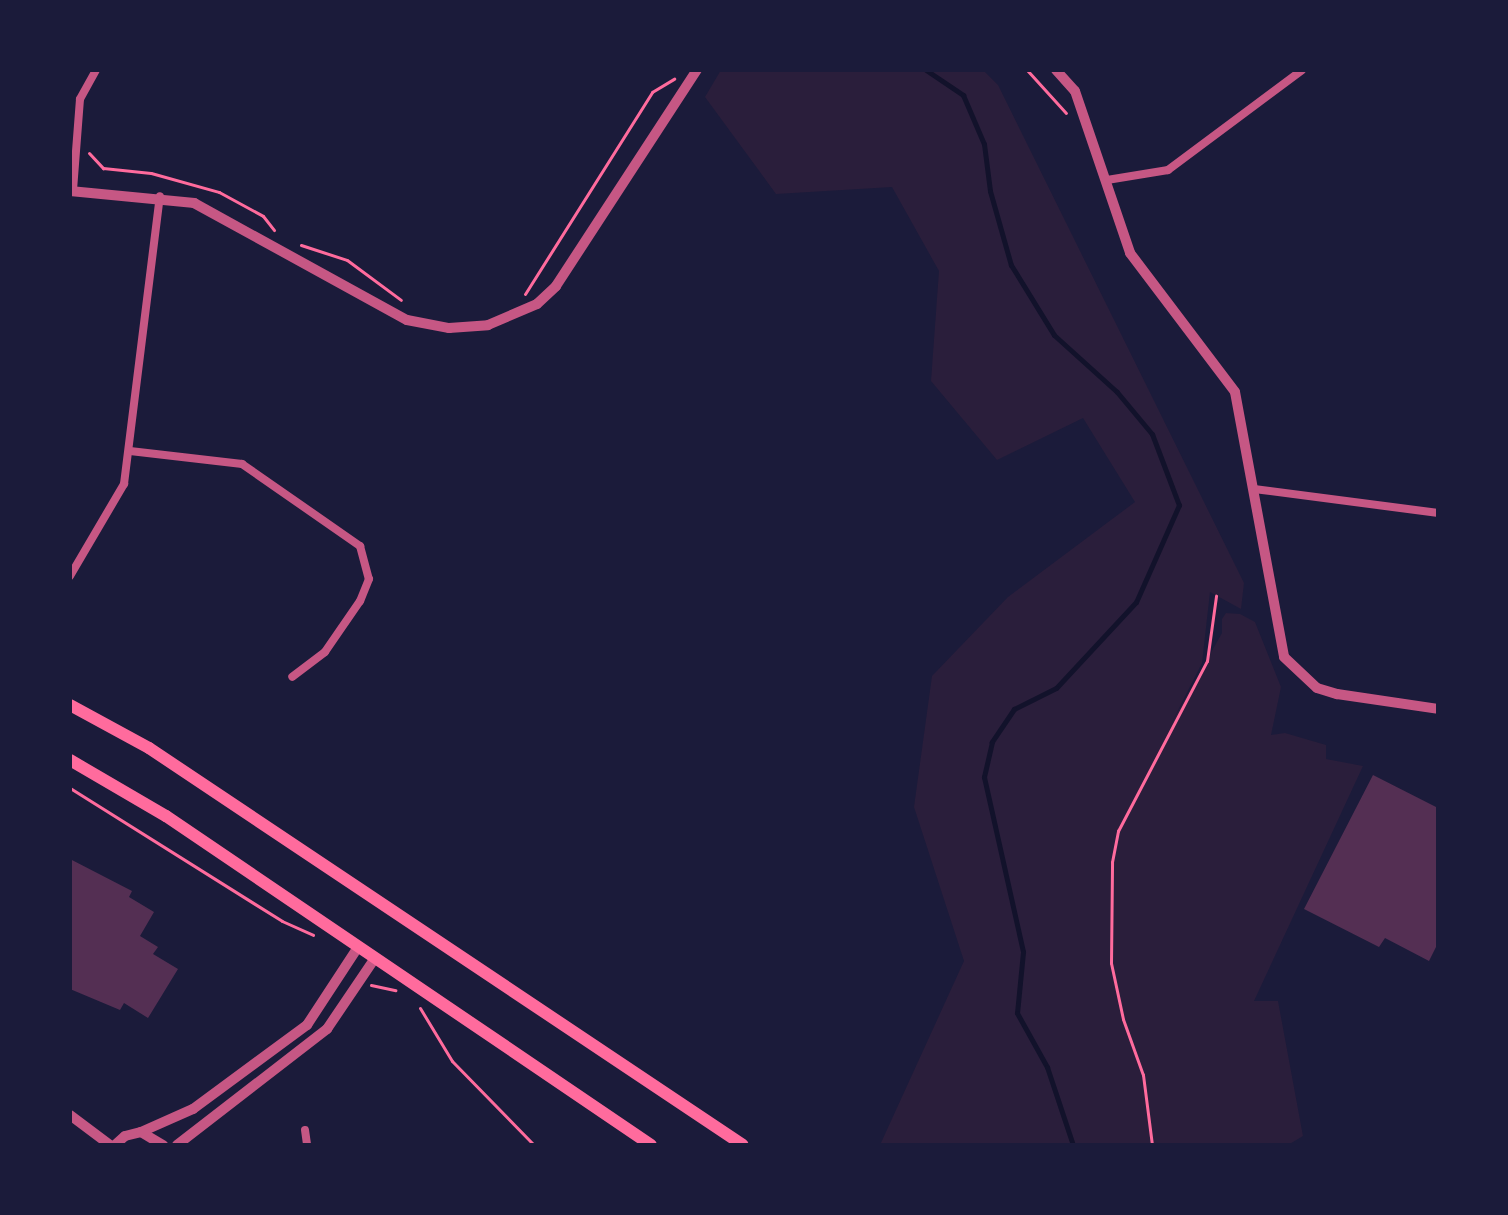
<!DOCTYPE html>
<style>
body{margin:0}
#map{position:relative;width:1508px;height:1215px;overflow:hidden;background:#1b1b3a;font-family:Inter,sans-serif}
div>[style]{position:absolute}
.green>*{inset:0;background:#2a1e3b}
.stream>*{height:5px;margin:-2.5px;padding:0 2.5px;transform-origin:2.5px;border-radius:2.5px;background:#12122b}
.building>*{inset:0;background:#542f53}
.path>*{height:3px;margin:-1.5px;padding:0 1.5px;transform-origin:1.5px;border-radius:1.5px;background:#ff6b9d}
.minor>*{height:8px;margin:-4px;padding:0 4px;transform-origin:4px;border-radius:4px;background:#c65784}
.tertiary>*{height:10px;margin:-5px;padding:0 5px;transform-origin:5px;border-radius:5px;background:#c65784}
.primary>*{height:12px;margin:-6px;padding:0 6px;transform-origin:6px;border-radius:6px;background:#ff6b9d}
span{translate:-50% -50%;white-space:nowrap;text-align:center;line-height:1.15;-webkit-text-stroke:8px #1b1b3a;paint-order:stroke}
.frame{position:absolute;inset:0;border:72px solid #1b1b3a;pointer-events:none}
</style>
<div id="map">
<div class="green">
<i style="clip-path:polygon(721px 70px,983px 70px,998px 85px,1244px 583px,1241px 609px,1210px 592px,1202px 663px,1172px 722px,1222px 633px,1222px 619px,1226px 613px,1240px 614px,1255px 622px,1281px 687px,1271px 735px,1285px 733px,1326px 745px,1326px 759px,1363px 766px,1254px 1001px,1278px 1001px,1303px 1136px,1288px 1145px,880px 1145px,964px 961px,914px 807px,932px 676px,1008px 597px,1135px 502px,1083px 418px,997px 460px,931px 381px,939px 271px,892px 187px,776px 194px,705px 97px)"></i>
</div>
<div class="stream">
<i style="left:926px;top:70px;width:45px;rotate:34deg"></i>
<i style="left:963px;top:95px;width:53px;rotate:66.8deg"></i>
<i style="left:984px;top:144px;width:47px;rotate:82.7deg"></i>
<i style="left:990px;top:191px;width:77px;rotate:74.2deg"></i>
<i style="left:1011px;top:265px;width:82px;rotate:58.4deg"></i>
<i style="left:1054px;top:335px;width:85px;rotate:42.1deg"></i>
<i style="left:1117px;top:392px;width:55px;rotate:50.2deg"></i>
<i style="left:1152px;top:434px;width:76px;rotate:69.2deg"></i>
<i style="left:1179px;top:505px;width:106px;rotate:113.9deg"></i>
<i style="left:1136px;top:602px;width:117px;rotate:132.9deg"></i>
<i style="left:1056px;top:688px;width:47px;rotate:153.4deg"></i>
<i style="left:1014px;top:709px;width:40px;rotate:124deg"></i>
<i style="left:992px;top:742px;width:36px;rotate:103deg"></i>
<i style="left:984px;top:777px;width:179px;rotate:77.4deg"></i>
<i style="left:1023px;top:952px;width:61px;rotate:95.6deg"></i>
<i style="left:1017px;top:1013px;width:62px;rotate:60.9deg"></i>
<i style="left:1047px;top:1067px;width:82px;rotate:71.6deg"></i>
</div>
<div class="building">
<i style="clip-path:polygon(1373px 775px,1438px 808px,1438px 943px,1429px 961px,1385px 938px,1379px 947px,1304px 909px)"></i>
<i style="clip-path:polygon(70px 859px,132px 891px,129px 897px,154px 912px,140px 936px,158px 947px,153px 954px,178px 969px,148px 1018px,124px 1003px,120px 1010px,70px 989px)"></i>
</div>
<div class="path">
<i style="left:1027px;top:70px;width:58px;rotate:47.8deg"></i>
<i style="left:89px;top:153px;width:21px;rotate:47deg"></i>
<i style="left:103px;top:168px;width:48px;rotate:5.9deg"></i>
<i style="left:151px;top:173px;width:71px;rotate:15.6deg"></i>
<i style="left:219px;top:192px;width:50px;rotate:28.6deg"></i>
<i style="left:263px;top:216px;width:18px;rotate:52deg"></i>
<i style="left:301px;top:245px;width:48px;rotate:18.1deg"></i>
<i style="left:347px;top:260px;width:67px;rotate:36.5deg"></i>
<i style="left:525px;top:294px;width:239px;rotate:-57.8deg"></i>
<i style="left:652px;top:92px;width:26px;rotate:-31deg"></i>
<i style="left:70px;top:788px;width:250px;rotate:32.1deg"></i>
<i style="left:282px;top:921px;width:34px;rotate:24deg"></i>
<i style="left:371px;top:985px;width:25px;rotate:12deg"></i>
<i style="left:420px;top:1008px;width:62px;rotate:58.9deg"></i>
<i style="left:452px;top:1061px;width:117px;rotate:45.7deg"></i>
<i style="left:1152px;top:1145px;width:71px;rotate:-97.3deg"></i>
<i style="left:1143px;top:1075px;width:59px;rotate:-109.7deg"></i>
<i style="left:1123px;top:1019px;width:57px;rotate:-102.1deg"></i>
<i style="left:1111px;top:963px;width:101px;rotate:-89.4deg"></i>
<i style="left:1112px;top:862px;width:32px;rotate:-79deg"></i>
<i style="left:1118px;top:831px;width:192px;rotate:-62.4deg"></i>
<i style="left:1207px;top:661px;width:66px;rotate:-82.1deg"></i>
</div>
<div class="minor">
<i style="left:1107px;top:180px;width:62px;rotate:-9.3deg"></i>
<i style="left:1168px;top:170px;width:167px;rotate:-36.7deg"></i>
<i style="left:73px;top:190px;width:91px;rotate:-85.6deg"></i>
<i style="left:80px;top:99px;width:33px;rotate:-61deg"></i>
<i style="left:130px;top:451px;width:113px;rotate:6.6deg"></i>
<i style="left:242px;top:464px;width:144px;rotate:34.8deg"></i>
<i style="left:360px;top:546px;width:34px;rotate:75deg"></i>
<i style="left:369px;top:579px;width:24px;rotate:112deg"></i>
<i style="left:360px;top:601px;width:62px;rotate:124.5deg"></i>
<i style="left:325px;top:652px;width:41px;rotate:142.9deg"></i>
<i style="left:1254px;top:489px;width:186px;rotate:7.4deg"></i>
<i style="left:70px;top:576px;width:107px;rotate:-59.6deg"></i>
<i style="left:124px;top:484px;width:290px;rotate:-82.9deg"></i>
<i style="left:305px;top:1130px;width:15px;rotate:82deg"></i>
</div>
<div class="tertiary">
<i style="left:1056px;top:70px;width:28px;rotate:48deg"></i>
<i style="left:1075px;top:91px;width:171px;rotate:71.2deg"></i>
<i style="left:1130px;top:253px;width:174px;rotate:52.9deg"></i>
<i style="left:1235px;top:392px;width:269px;rotate:79.5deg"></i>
<i style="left:1284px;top:657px;width:45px;rotate:43.2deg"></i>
<i style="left:1317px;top:688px;width:21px;rotate:17deg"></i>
<i style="left:1337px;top:694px;width:102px;rotate:8.4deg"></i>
<i style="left:70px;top:191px;width:125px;rotate:5.5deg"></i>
<i style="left:194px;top:203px;width:243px;rotate:28.8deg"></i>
<i style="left:407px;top:320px;width:43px;rotate:10.8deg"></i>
<i style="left:449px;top:328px;width:39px;rotate:-4deg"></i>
<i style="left:488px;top:325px;width:53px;rotate:-23.2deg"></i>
<i style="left:537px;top:304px;width:26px;rotate:-43deg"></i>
<i style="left:556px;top:286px;width:258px;rotate:-56.9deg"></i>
<i style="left:70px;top:1115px;width:50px;rotate:36.9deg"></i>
<i style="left:141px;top:1132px;width:57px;rotate:-23.9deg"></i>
<i style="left:193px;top:1109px;width:142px;rotate:-36.4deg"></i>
<i style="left:307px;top:1025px;width:93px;rotate:-56.8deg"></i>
<i style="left:115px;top:1145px;width:13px;rotate:-42deg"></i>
<i style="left:125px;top:1136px;width:16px;rotate:-14deg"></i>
<i style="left:141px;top:1132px;width:26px;rotate:31deg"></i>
<i style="left:177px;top:1145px;width:190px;rotate:-37.7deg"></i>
<i style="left:327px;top:1029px;width:86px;rotate:-55.9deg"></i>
</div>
<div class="primary">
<i style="left:70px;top:705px;width:90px;rotate:28.6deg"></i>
<i style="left:149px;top:748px;width:714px;rotate:33.76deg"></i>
<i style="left:70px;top:760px;width:111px;rotate:30.3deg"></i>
<i style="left:166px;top:816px;width:586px;rotate:34.15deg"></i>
</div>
<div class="frame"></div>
</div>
